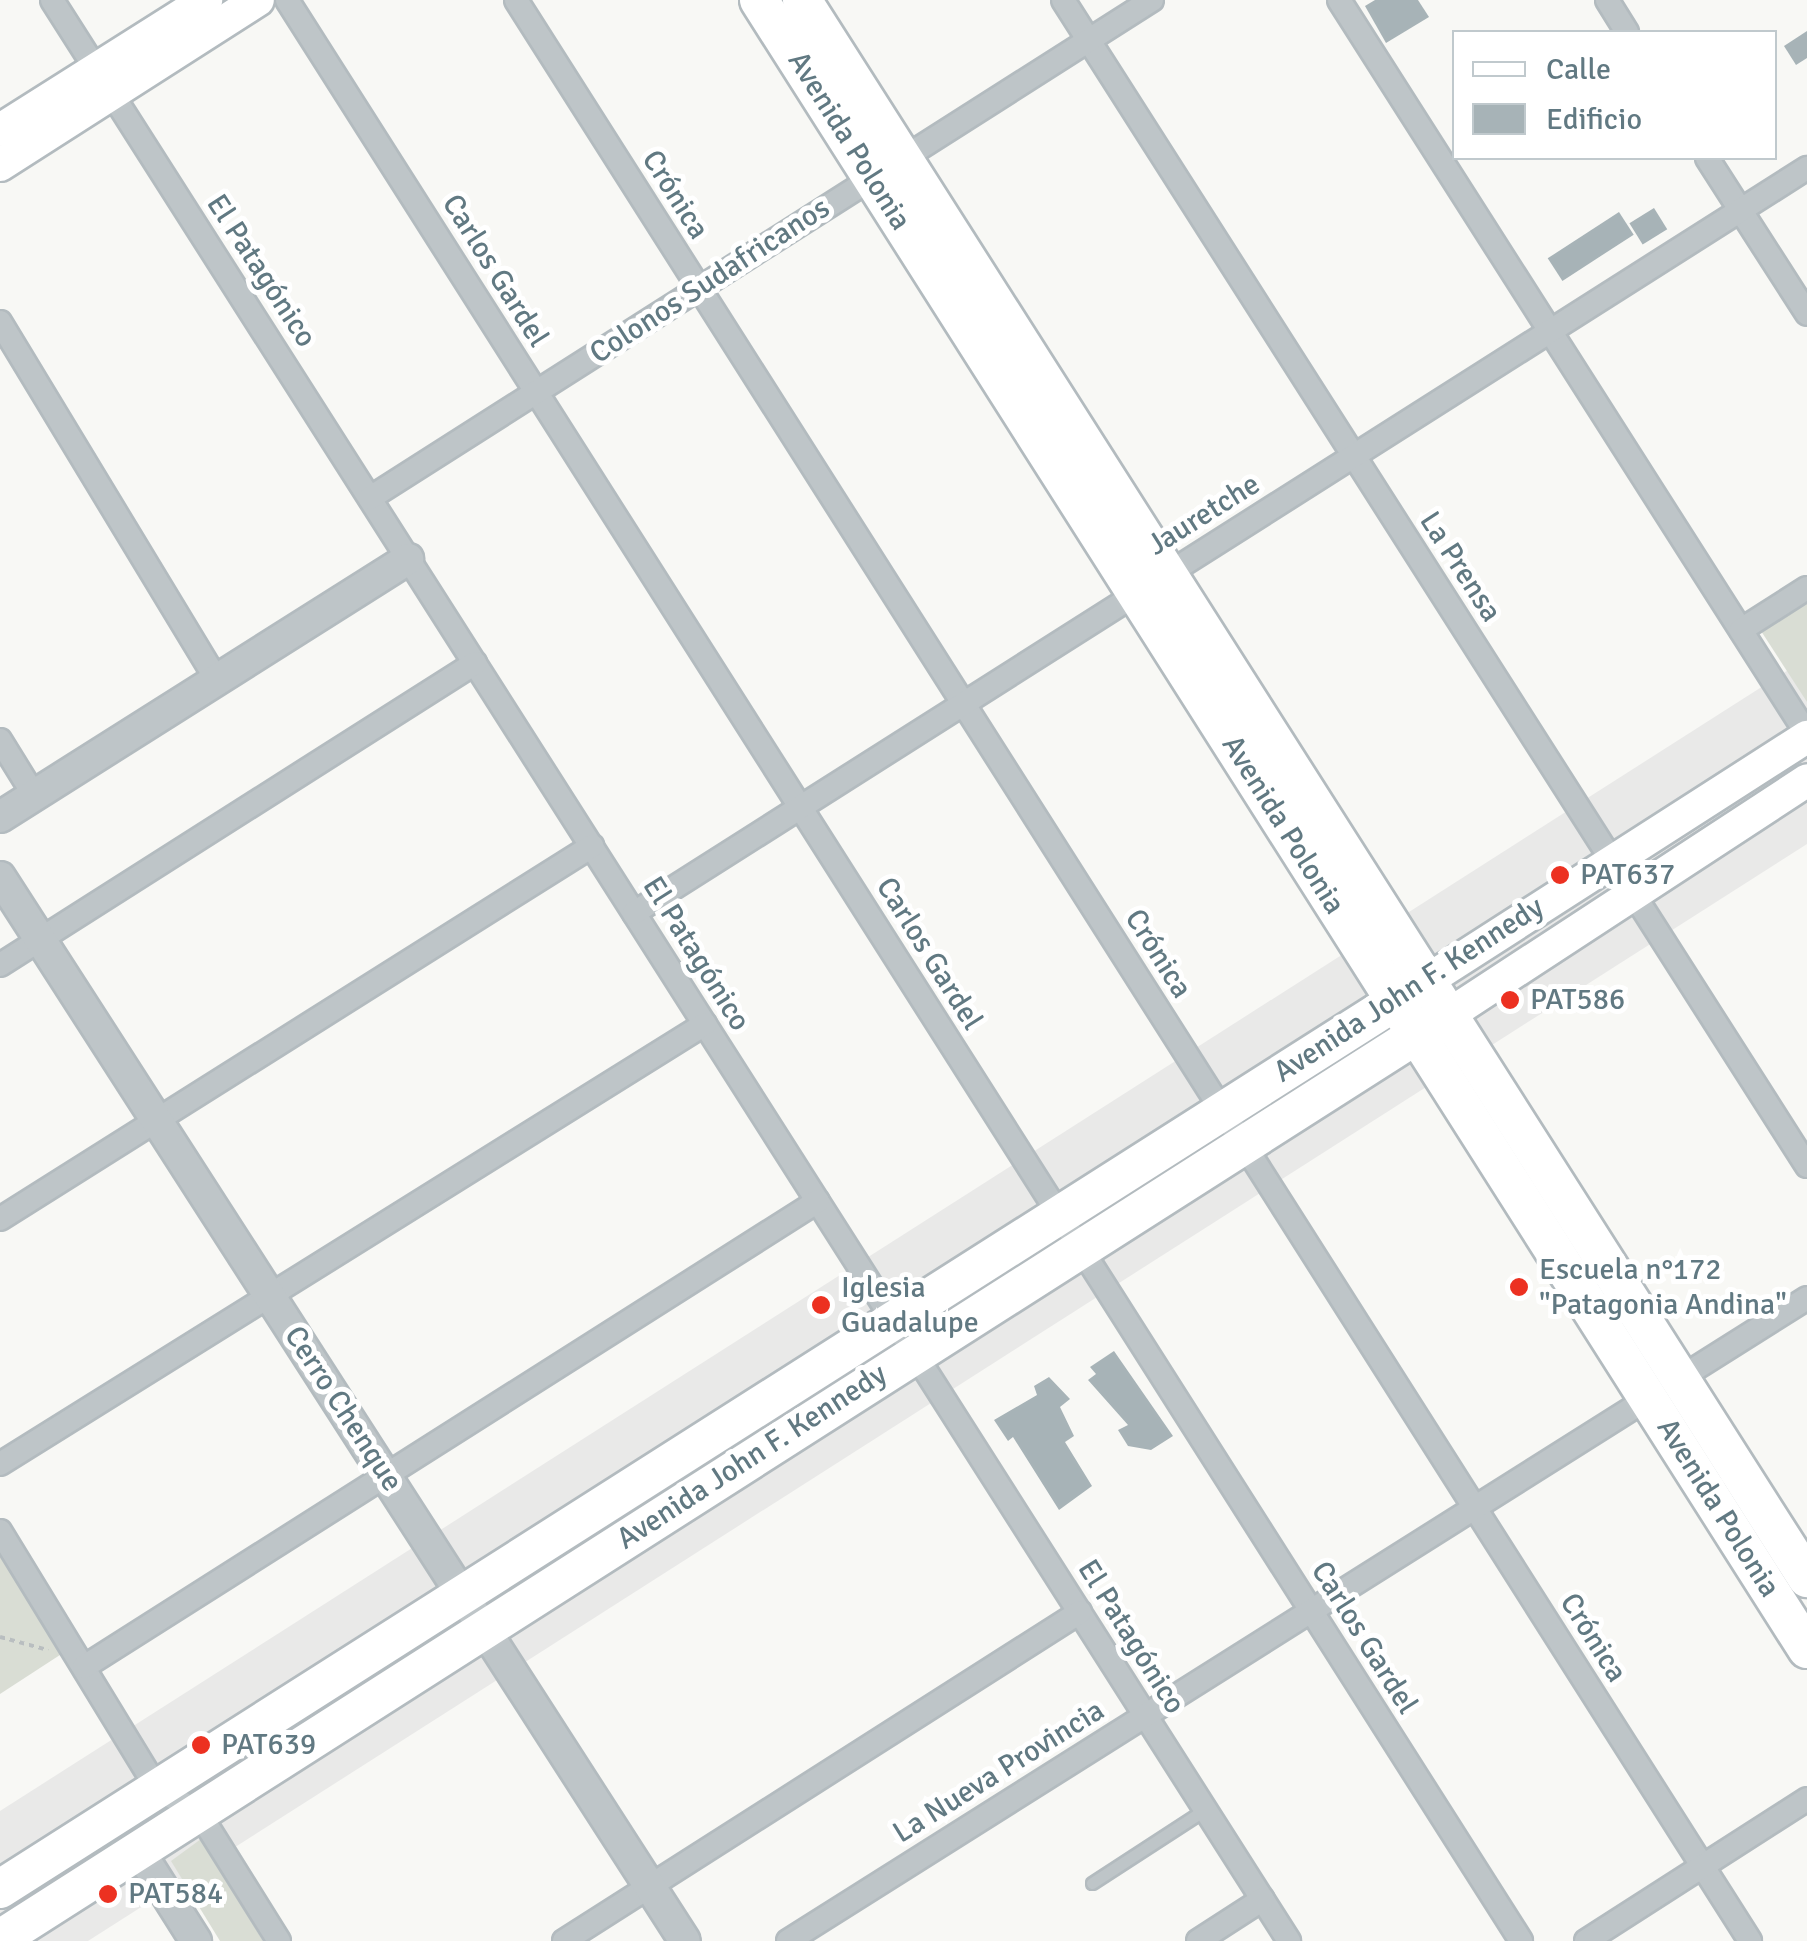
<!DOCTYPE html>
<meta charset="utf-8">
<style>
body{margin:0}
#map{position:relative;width:1807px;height:1941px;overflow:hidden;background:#f8f8f5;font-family:Signika,sans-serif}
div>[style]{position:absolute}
.built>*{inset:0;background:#e9e9e8}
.green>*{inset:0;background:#d9ddd4}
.building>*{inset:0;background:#a7b3b7;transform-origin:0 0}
.path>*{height:4px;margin-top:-2px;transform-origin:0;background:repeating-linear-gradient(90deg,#b9bec0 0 5px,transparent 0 10px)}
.roads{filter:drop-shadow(2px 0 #b3bbbf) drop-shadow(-2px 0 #b3bbbf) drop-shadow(0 2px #b3bbbf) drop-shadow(0 -2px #b3bbbf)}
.service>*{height:11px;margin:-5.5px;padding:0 5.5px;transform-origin:5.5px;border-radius:5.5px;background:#bec5c8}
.minor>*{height:22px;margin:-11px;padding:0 11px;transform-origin:11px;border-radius:11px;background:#bec5c8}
.tertiary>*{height:30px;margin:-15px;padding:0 15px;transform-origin:15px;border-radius:15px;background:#bec5c8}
.secondary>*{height:32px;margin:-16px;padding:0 16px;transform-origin:16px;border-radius:16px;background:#fff}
.primary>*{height:38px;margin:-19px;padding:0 19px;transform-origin:19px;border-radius:19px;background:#fff}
.dots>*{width:28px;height:28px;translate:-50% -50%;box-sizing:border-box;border:5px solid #fff;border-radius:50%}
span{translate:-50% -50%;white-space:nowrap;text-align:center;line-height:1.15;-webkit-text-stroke:10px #fff;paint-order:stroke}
.street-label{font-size:30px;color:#617982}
.poi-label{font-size:30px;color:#617982}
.left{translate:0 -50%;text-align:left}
.legend{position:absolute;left:1452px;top:30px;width:325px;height:130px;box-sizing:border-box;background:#fff;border:2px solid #c0c9cd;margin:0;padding:12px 18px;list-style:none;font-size:30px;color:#617982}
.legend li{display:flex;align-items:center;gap:20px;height:50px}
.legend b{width:50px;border:2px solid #c0c9cd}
</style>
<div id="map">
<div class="built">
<i style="clip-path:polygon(1807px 658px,1807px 844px,88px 1941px,0 1941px,0 1811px)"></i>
</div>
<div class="green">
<i style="clip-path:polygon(1807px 602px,1807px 702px,1761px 631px)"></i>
<i style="clip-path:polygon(0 1555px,63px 1653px,0 1694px)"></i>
<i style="clip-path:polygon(201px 1839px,263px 1941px,220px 1941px,171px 1861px)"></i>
</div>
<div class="building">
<i style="clip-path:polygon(1375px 0,1418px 0,1429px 17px,1386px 43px,1365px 6px)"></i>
<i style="clip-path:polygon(1807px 31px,1807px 58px,1796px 65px,1784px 46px)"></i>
<i style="left:1654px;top:208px;width:25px;height:29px;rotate:58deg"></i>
<i style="left:1619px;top:212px;width:27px;height:85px;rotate:57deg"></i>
<i style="clip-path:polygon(1114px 1351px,1173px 1436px,1151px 1450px,1128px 1446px,1118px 1430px,1128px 1425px,1088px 1380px,1096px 1374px,1090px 1367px)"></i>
<i style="clip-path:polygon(1049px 1377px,1070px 1399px,1060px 1407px,1074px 1436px,1065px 1442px,1092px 1486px,1059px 1510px,1013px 1437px,1008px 1441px,994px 1420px,1037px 1395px,1034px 1386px)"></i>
</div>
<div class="path">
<i style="left:0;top:1637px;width:50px;rotate:15.2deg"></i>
</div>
<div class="roads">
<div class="service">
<i style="left:1092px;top:1883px;width:136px;rotate:-33deg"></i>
</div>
<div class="minor">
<i style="left:52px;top:0;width:2302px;rotate:57.49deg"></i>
<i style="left:287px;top:0;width:2300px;rotate:57.55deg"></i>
<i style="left:516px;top:0;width:2300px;rotate:57.55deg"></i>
<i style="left:1063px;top:0;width:1383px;rotate:57.46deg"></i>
<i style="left:1339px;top:0;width:871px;rotate:57.48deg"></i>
<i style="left:1607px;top:0;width:38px;rotate:58deg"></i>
<i style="left:1707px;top:158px;width:185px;rotate:57.3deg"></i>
<i style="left:0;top:322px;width:419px;rotate:58.8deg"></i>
<i style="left:370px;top:498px;width:927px;rotate:-32.49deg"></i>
<i style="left:1741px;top:630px;width:78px;rotate:-32.5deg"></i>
<i style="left:0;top:740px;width:65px;rotate:58.3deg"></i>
<i style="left:634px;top:913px;width:1390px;rotate:-32.42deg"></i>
<i style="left:0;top:965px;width:563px;rotate:-32.45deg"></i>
<i style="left:0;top:1219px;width:700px;rotate:-32.21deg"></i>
<i style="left:0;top:1464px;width:831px;rotate:-31.97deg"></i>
<i style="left:0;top:1531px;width:301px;rotate:58.6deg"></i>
<i style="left:157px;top:1788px;width:49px;rotate:30.8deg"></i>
<i style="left:199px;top:1813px;width:151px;rotate:58deg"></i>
<i style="left:84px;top:1667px;width:869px;rotate:-32.41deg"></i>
<i style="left:564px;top:1941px;width:612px;rotate:-32.52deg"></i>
<i style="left:788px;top:1941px;width:1205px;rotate:-32.25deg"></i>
<i style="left:1198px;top:1941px;width:77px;rotate:-32.9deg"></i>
<i style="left:1586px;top:1941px;width:263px;rotate:-32.7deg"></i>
</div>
<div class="tertiary">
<i style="left:0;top:817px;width:483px;rotate:-32.3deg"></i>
<i style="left:0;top:877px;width:1265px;rotate:57.23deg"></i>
<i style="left:139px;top:1851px;width:107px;rotate:57.7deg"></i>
</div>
<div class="secondary">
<i style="left:0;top:130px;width:244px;rotate:-32.3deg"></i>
<i style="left:0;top:165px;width:306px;rotate:-32.6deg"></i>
<i style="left:1428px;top:980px;width:450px;rotate:-32.7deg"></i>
<i style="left:1450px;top:1014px;width:427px;rotate:-33.2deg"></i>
</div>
<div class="primary">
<i style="left:759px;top:0;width:1954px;rotate:57.56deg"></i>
<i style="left:802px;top:0;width:1871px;rotate:57.51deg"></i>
<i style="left:0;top:1889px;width:1677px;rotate:-32.46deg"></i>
<i style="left:0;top:1939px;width:1702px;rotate:-32.55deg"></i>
</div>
</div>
<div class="dots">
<i style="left:1560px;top:875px;background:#ec3121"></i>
<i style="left:1510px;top:1000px;background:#ec3121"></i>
<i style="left:1519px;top:1287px;background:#ec3121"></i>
<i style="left:821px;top:1305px;background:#ec3121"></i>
<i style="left:201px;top:1745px;background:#ec3121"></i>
<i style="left:108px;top:1894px;background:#ec3121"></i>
</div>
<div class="street-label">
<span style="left:849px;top:141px;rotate:58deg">Avenida Polonia</span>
<span style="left:675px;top:195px;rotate:58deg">Crónica</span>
<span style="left:261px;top:271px;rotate:57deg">El Patagónico</span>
<span style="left:495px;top:271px;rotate:58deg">Carlos Gardel</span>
<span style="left:710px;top:281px;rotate:-33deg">Colonos Sudafricanos</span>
<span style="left:1204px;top:515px;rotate:-32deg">Jauretche</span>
<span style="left:1460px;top:567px;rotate:57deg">La Prensa</span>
<span style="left:1283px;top:825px;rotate:58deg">Avenida Polonia</span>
<span style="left:696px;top:954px;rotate:58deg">El Patagónico</span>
<span style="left:929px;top:954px;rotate:58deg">Carlos Gardel</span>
<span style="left:1158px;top:954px;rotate:58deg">Crónica</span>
<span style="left:1409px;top:990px;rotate:-33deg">Avenida John F. Kennedy</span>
<span style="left:343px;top:1409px;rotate:57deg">Cerro Chenque</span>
<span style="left:752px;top:1457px;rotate:-33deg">Avenida John F. Kennedy</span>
<span style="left:1718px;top:1508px;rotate:58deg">Avenida Polonia</span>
<span style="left:1131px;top:1637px;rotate:58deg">El Patagónico</span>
<span style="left:1364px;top:1638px;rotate:58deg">Carlos Gardel</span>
<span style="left:1593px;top:1638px;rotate:58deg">Crónica</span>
<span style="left:999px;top:1772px;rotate:-32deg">La Nueva Provincia</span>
</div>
<div class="poi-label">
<span class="left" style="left:1580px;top:875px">PAT637</span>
<span class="left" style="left:1530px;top:1000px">PAT586</span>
<span class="left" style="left:1539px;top:1287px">Escuela n°172<br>"Patagonia Andina"</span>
<span class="left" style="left:841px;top:1305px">Iglesia<br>Guadalupe</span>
<span class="left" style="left:221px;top:1745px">PAT639</span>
<span class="left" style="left:128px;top:1894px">PAT584</span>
</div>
<ul class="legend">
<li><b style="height:12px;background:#fff"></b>Calle</li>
<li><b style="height:28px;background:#a7b3b7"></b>Edificio</li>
</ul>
</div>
